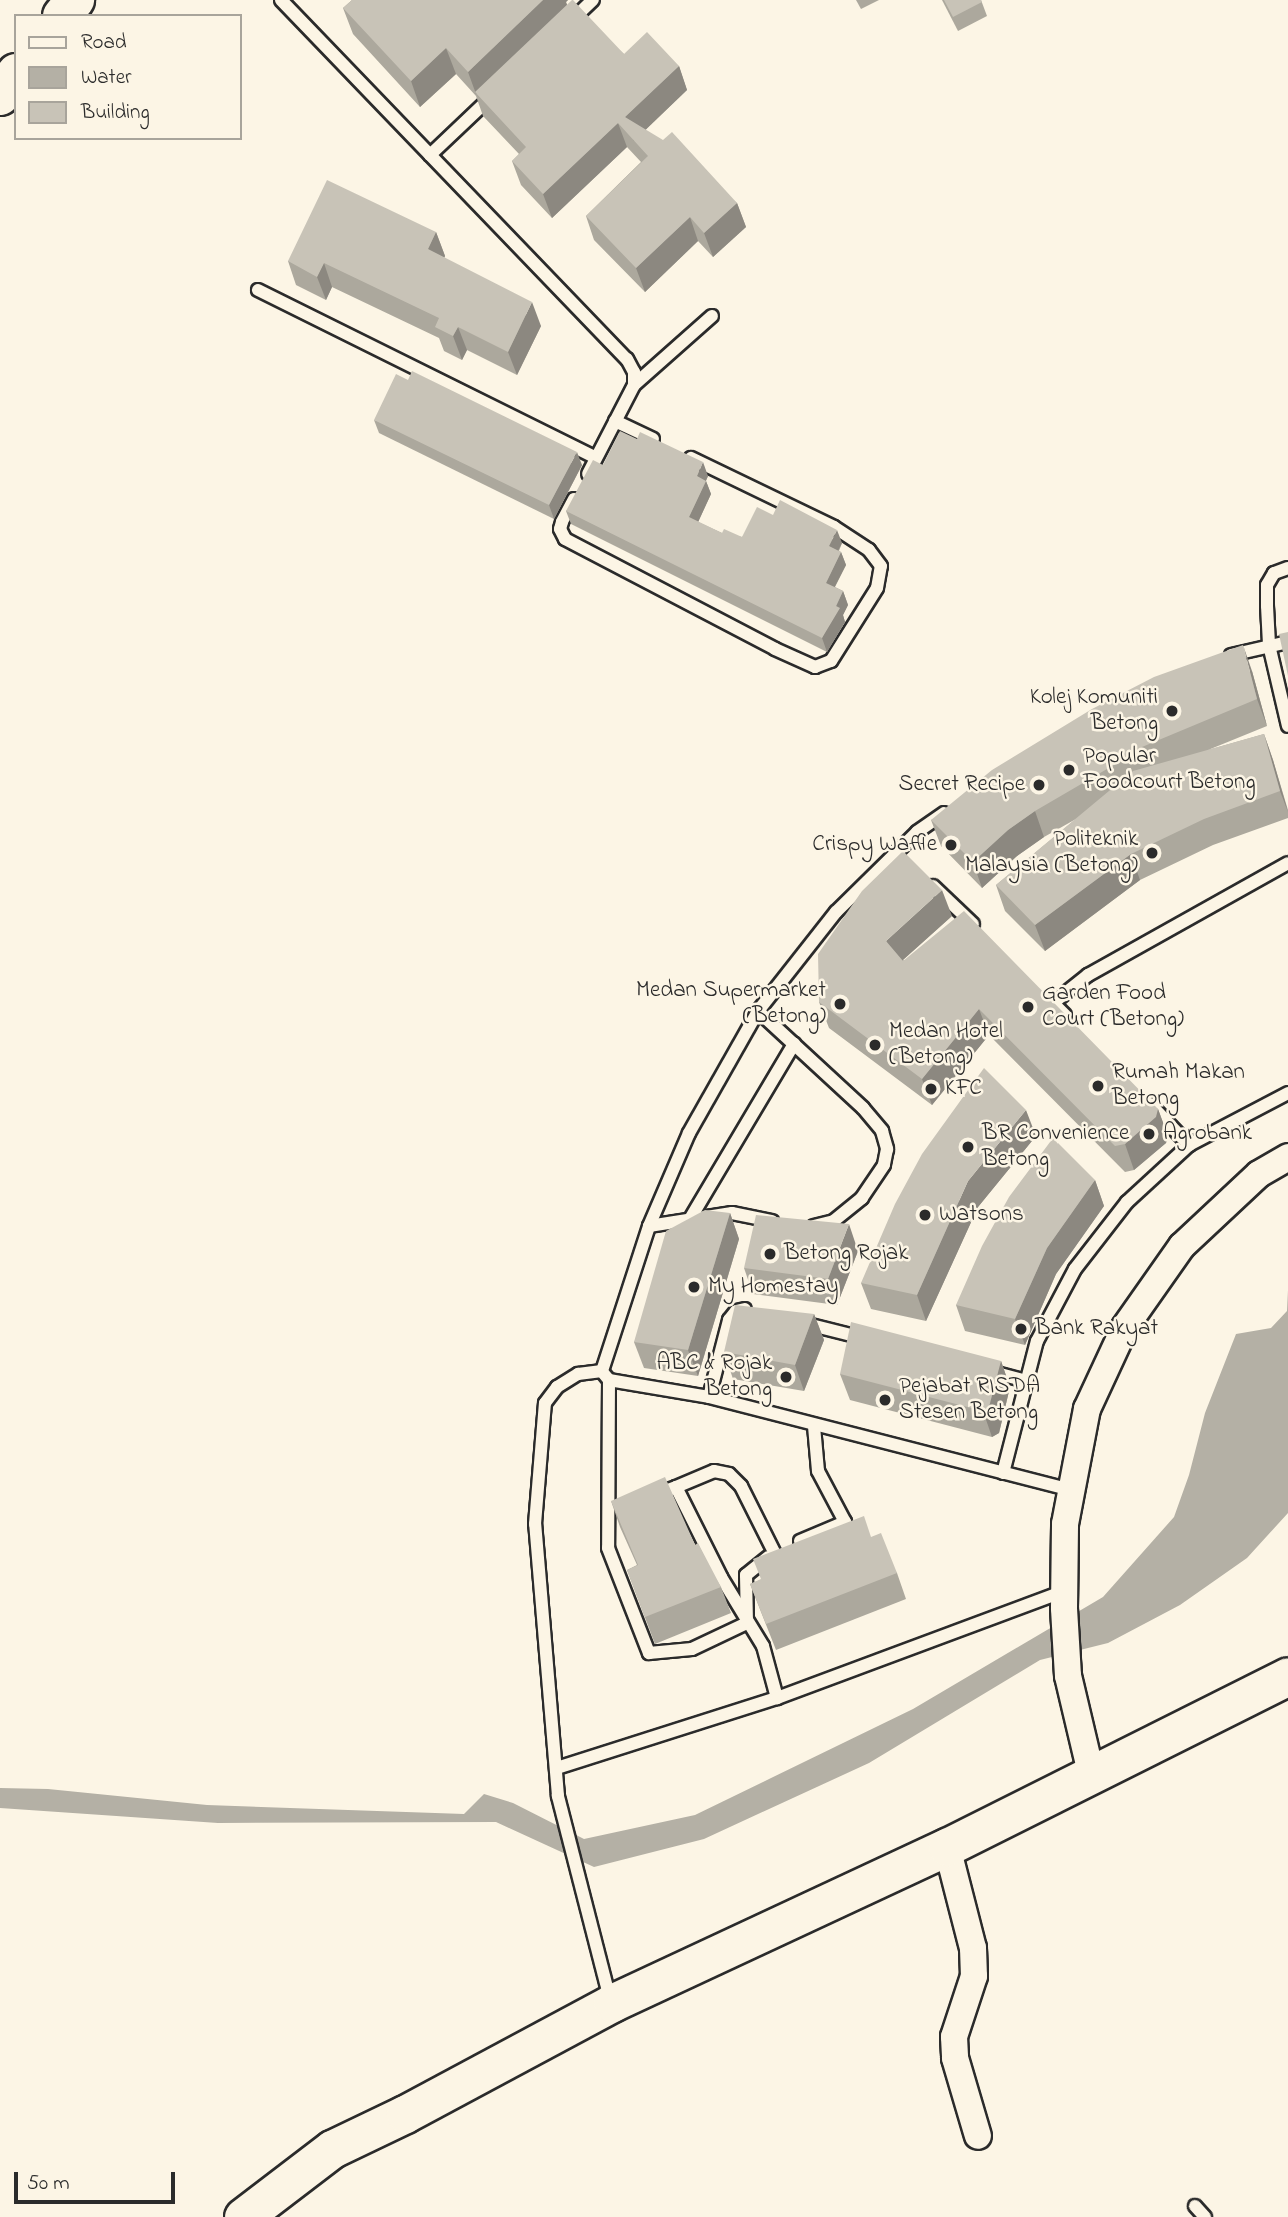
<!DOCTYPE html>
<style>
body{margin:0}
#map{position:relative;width:1288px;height:2217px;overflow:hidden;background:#fcf5e5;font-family:"Indie Flower",sans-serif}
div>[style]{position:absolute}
.water>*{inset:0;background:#b4b0a5}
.roads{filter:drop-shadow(2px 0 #2b2b2b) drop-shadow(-2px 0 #2b2b2b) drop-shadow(0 2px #2b2b2b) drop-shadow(0 -2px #2b2b2b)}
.lane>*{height:12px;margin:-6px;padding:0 6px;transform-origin:6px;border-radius:6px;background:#fcf5e5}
.street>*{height:26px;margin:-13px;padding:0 13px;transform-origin:13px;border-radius:13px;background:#fcf5e5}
.secondary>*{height:37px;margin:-18.5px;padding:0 18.5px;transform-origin:18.5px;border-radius:18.5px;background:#fcf5e5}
.primary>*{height:38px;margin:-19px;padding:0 19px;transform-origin:19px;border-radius:19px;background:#fcf5e5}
.wall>*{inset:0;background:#aca89d}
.shaded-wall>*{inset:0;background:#8c8880}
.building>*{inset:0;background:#c8c3b7}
.dots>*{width:19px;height:19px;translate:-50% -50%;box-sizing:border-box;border:4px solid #fcf5e5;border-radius:50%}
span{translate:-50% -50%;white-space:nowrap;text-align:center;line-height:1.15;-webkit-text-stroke:5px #fcf5e5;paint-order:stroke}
.poi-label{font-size:23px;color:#2b2b2b}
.right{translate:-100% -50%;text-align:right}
.left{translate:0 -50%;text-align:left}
.legend{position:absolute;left:14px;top:14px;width:228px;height:126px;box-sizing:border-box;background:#fcf5e5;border:2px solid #a8a49b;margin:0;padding:9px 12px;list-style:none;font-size:21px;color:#2b2b2b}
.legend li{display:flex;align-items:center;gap:14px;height:35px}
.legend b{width:35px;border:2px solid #a8a49b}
.scale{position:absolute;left:14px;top:2172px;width:161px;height:32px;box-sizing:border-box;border:4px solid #2b2b2b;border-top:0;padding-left:9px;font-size:21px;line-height:24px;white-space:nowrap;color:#2b2b2b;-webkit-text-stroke:5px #fcf5e5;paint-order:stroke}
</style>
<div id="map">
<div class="water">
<i style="clip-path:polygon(1288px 1290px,1288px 1513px,1247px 1558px,1180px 1605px,1108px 1643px,1040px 1660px,869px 1763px,704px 1839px,594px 1867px,496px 1822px,218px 1823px,0 1808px,0 1788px,48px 1789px,207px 1805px,464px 1814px,484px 1794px,513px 1803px,584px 1839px,695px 1815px,913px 1709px,1103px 1597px,1174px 1517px,1189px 1475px,1205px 1413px,1236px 1334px,1271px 1328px,1287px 1311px)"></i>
</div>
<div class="roads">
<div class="lane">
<i style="left:281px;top:0;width:499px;rotate:46.1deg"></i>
<i style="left:627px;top:359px;width:15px;rotate:62deg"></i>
<i style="left:634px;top:372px;width:13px;rotate:90deg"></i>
<i style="left:634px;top:385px;width:100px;rotate:117.3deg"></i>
<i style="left:572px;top:20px;width:29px;rotate:-44deg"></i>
<i style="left:430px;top:155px;width:83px;rotate:-43.5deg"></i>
<i style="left:258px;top:290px;width:377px;rotate:26.4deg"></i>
<i style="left:634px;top:385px;width:104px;rotate:-41.5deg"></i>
<i style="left:615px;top:421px;width:42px;rotate:25.3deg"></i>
<i style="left:574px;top:499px;width:26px;rotate:118deg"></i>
<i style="left:562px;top:522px;width:7px;rotate:106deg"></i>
<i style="left:560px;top:529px;width:11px;rotate:63deg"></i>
<i style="left:565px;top:539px;width:237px;rotate:27.6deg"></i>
<i style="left:775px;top:649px;width:44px;rotate:24.2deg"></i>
<i style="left:815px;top:667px;width:17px;rotate:-21deg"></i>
<i style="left:831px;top:661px;width:86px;rotate:-57.8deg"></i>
<i style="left:877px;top:588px;width:22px;rotate:-80deg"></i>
<i style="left:881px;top:566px;width:20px;rotate:-127deg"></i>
<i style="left:869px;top:550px;width:42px;rotate:-146.7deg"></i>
<i style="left:834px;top:527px;width:159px;rotate:-154.2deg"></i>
<i style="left:1288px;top:568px;width:15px;rotate:160deg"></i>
<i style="left:1274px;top:573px;width:14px;rotate:120deg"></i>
<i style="left:1267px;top:585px;width:21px;rotate:90deg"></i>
<i style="left:1267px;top:606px;width:39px;rotate:87deg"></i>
<i style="left:1269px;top:645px;width:83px;rotate:76.8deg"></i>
<i style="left:1231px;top:655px;width:58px;rotate:-12.8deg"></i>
<i style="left:933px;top:886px;width:55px;rotate:43.5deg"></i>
<i style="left:758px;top:1011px;width:143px;rotate:42.7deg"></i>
<i style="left:863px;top:1108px;width:30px;rotate:50deg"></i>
<i style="left:882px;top:1131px;width:19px;rotate:74deg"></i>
<i style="left:887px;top:1149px;width:16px;rotate:101deg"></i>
<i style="left:884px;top:1165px;width:40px;rotate:124deg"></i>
<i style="left:862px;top:1198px;width:36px;rotate:141deg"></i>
<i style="left:834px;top:1221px;width:21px;rotate:166deg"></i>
<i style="left:1065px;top:1015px;width:17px;rotate:-135deg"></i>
<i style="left:1053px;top:1003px;width:45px;rotate:-38.7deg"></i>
<i style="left:1088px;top:975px;width:229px;rotate:-29.2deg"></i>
<i style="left:1150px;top:1104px;width:57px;rotate:46.4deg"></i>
<i style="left:1189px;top:1145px;width:112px;rotate:-27.7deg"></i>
<i style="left:690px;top:1219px;width:204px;rotate:-59.3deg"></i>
<i style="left:649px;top:1226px;width:84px;rotate:-8.9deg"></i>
<i style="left:732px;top:1213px;width:41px;rotate:11.3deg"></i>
<i style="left:803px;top:1323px;width:62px;rotate:14deg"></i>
<i style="left:989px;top:1371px;width:38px;rotate:15deg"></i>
<i style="left:604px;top:1374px;width:8px;rotate:50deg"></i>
<i style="left:609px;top:1380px;width:101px;rotate:9.6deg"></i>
<i style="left:709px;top:1397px;width:373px;rotate:14.4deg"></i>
<i style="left:609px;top:1380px;width:168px;rotate:90.3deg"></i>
<i style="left:608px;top:1548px;width:113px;rotate:68.7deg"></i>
<i style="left:649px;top:1653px;width:43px;rotate:-5.3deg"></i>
<i style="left:692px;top:1649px;width:61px;rotate:-25.3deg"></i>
<i style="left:747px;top:1623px;width:48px;rotate:-91.2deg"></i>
<i style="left:746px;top:1575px;width:28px;rotate:-39deg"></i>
<i style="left:709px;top:1397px;width:80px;rotate:-75.4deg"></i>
<i style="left:729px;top:1320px;width:11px;rotate:-52deg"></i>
<i style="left:736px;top:1311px;width:9px;rotate:-13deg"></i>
<i style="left:1003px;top:1473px;width:136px;rotate:-75.6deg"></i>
<i style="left:1037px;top:1341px;width:81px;rotate:-62.2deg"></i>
<i style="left:1075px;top:1269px;width:85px;rotate:-52.2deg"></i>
<i style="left:1127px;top:1202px;width:84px;rotate:-42.6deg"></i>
<i style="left:676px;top:1487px;width:41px;rotate:-22.8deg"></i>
<i style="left:714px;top:1471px;width:15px;rotate:11deg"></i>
<i style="left:729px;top:1474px;width:17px;rotate:45deg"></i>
<i style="left:741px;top:1486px;width:74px;rotate:63.4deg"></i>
<i style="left:657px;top:1494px;width:20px;rotate:-20deg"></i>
<i style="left:676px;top:1487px;width:101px;rotate:63.4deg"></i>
<i style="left:721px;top:1577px;width:81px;rotate:58.7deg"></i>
<i style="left:763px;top:1646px;width:54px;rotate:74.9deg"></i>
<i style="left:800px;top:1541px;width:49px;rotate:-22.9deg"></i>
<i style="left:845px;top:1522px;width:58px;rotate:-117.9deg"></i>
<i style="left:818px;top:1471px;width:45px;rotate:-95.1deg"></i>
<i style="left:557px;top:1768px;width:231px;rotate:-17.7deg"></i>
<i style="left:777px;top:1698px;width:306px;rotate:-20.4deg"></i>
<i style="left:610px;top:1999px;width:210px;rotate:-104.4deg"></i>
<i style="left:558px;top:1796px;width:273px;rotate:-94.8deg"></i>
<i style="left:535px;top:1524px;width:121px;rotate:-85.3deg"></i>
<i style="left:545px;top:1403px;width:20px;rotate:-53deg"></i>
<i style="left:557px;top:1387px;width:25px;rotate:-32deg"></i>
<i style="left:578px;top:1374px;width:24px;rotate:-7deg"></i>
<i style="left:602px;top:1371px;width:152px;rotate:-72deg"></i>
<i style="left:649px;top:1226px;width:101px;rotate:-66.7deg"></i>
<i style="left:689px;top:1133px;width:140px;rotate:-60.5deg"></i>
<i style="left:758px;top:1011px;width:126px;rotate:-51.8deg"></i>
<i style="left:836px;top:912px;width:114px;rotate:-44.6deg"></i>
<i style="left:917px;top:832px;width:33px;rotate:-35deg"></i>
<i style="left:1195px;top:2206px;width:15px;rotate:48deg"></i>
</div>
<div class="street">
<i style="left:1091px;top:1773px;width:100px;rotate:-103.3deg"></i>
<i style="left:1068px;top:1676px;width:68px;rotate:-93.4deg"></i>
<i style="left:1064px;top:1608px;width:84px;rotate:-89.3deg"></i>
<i style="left:1065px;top:1524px;width:117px;rotate:-79.2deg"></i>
<i style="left:1087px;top:1409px;width:90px;rotate:-65.1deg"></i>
<i style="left:1125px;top:1327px;width:99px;rotate:-54.9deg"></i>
<i style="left:1182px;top:1246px;width:105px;rotate:-43.1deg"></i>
<i style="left:1259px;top:1174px;width:34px;rotate:-30deg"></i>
<i style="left:947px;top:1847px;width:104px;rotate:75.6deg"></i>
<i style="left:973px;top:1948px;width:28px;rotate:88deg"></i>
<i style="left:974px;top:1976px;width:64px;rotate:108.2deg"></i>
<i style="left:954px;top:2037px;width:21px;rotate:87deg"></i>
<i style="left:955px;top:2058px;width:81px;rotate:73.6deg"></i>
</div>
<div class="secondary">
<i style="left:243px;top:2217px;width:112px;rotate:-37.4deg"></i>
<i style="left:332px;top:2149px;width:81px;rotate:-25.6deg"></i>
<i style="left:405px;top:2114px;width:235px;rotate:-28.2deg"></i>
<i style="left:612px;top:2003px;width:370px;rotate:-25deg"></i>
<i style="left:947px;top:1847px;width:381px;rotate:-26.6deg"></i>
</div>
<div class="primary">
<i style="left:62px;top:16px;width:21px;rotate:-51deg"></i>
<i style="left:0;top:96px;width:28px;rotate:-55deg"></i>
</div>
</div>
<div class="wall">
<i style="clip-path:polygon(352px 0,568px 0,566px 2px,567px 5px,624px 54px,679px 66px,687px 90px,645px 130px,737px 203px,746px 227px,713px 257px,698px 241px,645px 292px,594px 240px,586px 216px,641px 162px,627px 147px,552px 218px,521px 185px,512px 161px,519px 154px,483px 116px,476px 96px,456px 74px,420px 107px,353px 34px,343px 8px)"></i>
<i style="clip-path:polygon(856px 0,879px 0,861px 9px)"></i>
<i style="clip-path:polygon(942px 0,981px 0,987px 16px,958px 31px)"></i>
<i style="clip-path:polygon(436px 232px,445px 256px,444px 258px,541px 326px,517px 375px,467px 350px,462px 360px,444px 351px,439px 338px,332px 287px,326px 300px,296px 285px,288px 261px)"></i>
<i style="clip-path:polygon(374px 420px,582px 465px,554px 519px,379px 433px)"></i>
<i style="clip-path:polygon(637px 439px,708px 476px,706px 481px,711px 494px,698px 522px,722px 533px,742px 537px,773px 515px,842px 543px,839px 551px,841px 552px,846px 565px,835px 587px,843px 591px,848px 605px,843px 615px,845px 622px,827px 652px,571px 524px,566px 511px,603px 465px)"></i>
<i style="clip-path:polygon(1252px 671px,1267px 726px,1208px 750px,1264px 734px,1273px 760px,1288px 810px,1288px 818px,1213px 845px,1140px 880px,1045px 951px,1005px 911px,996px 885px,1076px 819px,1044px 837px,1017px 856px,982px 888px,941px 846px,931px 820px)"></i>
<i style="clip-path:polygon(952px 916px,903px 960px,1158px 1109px,1168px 1136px,1166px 1143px,1134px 1170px,1125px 1172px,989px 1035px,932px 1105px,829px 1028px,819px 1002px)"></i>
<i style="clip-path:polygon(1036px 1136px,978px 1207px,926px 1321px,871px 1309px,861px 1283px)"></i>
<i style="clip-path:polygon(1095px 1180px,1104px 1206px,1056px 1274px,1025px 1345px,965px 1331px,956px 1305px)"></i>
<i style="clip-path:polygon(730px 1213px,739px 1239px,698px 1376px,644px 1368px,634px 1342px)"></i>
<i style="clip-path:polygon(858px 1251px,837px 1305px,753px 1294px,744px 1268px)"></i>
<i style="clip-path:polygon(814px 1314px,824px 1340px,804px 1391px,733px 1379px,724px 1352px)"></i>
<i style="clip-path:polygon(1001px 1361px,1010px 1387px,999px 1433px,992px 1437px,850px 1400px,840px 1374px)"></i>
<i style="clip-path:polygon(611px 1501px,695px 1545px,721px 1587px,731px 1613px,655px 1644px,627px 1570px,637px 1565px,620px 1527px)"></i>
<i style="clip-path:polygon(871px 1537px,897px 1573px,906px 1599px,776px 1650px,750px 1584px)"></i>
</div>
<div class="shaded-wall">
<i style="clip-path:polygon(543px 0,568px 0,566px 2px,569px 11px,476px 94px,468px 72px)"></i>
<i style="clip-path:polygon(446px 48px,456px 74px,420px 107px,411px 81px)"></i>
<i style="clip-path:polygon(679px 66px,687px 90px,634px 141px,625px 117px)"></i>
<i style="clip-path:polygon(618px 123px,627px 147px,552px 218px,543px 194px)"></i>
<i style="clip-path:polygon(737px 203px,746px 227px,713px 257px,704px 233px)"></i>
<i style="clip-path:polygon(690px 217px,698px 241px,645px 292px,636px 268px)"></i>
<i style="clip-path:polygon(436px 232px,445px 256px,437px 273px,428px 249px)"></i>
<i style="clip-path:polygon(324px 263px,332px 287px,326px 300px,317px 277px)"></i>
<i style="clip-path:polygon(532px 302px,541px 326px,517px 375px,508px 352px)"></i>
<i style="clip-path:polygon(458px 327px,467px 350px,462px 360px,453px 336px)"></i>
<i style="clip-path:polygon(577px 452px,582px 465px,554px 519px,549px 505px)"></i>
<i style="clip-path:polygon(703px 462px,708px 476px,702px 489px,697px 476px)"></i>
<i style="clip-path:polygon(706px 481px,711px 494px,694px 531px,689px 517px)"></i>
<i style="clip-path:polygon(837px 530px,842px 543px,834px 559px,829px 546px)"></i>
<i style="clip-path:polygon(841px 552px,846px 565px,830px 596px,826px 583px)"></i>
<i style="clip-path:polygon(843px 591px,848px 605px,843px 615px,845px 622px,827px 652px,822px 638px)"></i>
<i style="clip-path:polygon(1243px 645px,1252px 671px,1267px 726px,1257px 699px)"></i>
<i style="clip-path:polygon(1264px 734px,1273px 760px,1288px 812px,1280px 791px)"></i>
<i style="clip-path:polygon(1035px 811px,1044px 837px,1017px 856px,982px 888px,973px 862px,1008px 830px)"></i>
<i style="clip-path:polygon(1131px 854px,1140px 880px,1045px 951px,1035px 925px)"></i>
<i style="clip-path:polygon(942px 890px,952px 916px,895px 967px,886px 941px)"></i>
<i style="clip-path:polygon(979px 1009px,989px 1035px,932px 1105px,922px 1079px)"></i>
<i style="clip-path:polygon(1158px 1109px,1168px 1136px,1166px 1143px,1134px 1170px,1125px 1144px)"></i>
<i style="clip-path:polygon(1026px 1110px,1036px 1136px,978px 1207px,926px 1321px,917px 1295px,968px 1181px)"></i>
<i style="clip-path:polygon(1095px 1180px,1104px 1206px,1056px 1274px,1025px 1345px,1015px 1319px,1047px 1248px)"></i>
<i style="clip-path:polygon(730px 1213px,739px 1239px,698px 1376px,688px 1350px)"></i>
<i style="clip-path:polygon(849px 1224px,858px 1251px,837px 1305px,828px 1279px)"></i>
<i style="clip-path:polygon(814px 1314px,824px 1340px,804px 1391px,795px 1365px)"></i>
<i style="clip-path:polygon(1001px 1361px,1010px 1387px,999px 1433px,992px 1437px,983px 1411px)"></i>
</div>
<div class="building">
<i style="clip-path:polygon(352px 0,543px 0,468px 72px,446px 48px,411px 81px,343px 8px)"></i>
<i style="clip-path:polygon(572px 0,573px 0,624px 54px,647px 32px,679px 66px,625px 117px,663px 140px,672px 132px,737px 203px,704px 233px,690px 217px,636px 268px,586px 216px,648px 156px,618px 123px,543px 194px,512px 161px,526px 147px,475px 92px)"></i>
<i style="clip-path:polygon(944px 0,981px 0,982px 2px,953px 17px)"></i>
<i style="clip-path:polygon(327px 180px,436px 232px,428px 249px,532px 302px,508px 352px,458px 327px,453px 336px,435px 327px,439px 318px,324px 263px,317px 277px,288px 261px)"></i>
<i style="clip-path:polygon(412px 371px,577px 452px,549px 505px,374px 420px,396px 374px,408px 380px)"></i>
<i style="clip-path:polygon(620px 431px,637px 439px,640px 432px,703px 462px,697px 476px,706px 481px,689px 517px,722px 533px,724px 529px,742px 537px,757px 507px,773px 515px,780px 500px,837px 530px,829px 546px,841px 552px,826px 583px,843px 591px,836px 606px,840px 608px,822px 638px,566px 511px,593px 460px,603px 465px)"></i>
<i style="clip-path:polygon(1288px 632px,1288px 676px,1279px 634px)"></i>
<i style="clip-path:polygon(1243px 645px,1257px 699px,1130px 752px,1131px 755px,1035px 811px,1008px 830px,973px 862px,931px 820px,992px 770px,1092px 709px,1154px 677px)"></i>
<i style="clip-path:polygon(1264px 734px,1280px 791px,1204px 819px,1131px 854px,1035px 925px,996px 885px,1133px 771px)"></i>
<i style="clip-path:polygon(903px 851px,942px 890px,886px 941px,903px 961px,964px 911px,1158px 1109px,1156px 1117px,1125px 1144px,1115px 1146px,979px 1009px,922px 1079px,819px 1002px,818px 954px,862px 891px)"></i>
<i style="clip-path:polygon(984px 1068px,1026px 1110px,968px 1181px,917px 1295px,861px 1283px,895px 1204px,922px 1154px)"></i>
<i style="clip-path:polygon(1053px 1138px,1095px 1180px,1047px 1248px,1015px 1319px,956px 1305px,982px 1246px,1009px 1197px)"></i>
<i style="clip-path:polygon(705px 1210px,730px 1213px,688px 1350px,634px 1342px,666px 1231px)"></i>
<i style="clip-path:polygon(756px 1215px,849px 1224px,828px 1279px,744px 1268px)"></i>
<i style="clip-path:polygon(735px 1305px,814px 1314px,795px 1365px,724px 1352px)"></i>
<i style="clip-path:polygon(851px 1322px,1001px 1361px,989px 1407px,983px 1411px,840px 1374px)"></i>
<i style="clip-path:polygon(665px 1477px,695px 1545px,698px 1543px,721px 1587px,645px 1617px,627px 1570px,638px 1565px,611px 1501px)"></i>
<i style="clip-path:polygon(864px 1516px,871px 1537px,881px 1533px,897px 1573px,766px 1624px,750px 1584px,761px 1579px,753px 1559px)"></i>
</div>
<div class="dots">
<i style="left:1172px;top:711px;background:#2b2b2b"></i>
<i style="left:1069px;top:770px;background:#2b2b2b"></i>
<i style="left:1039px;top:785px;background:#2b2b2b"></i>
<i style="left:951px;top:845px;background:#2b2b2b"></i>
<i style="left:1152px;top:853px;background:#2b2b2b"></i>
<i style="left:840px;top:1004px;background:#2b2b2b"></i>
<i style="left:1028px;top:1007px;background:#2b2b2b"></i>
<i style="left:875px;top:1045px;background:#2b2b2b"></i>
<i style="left:1098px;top:1086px;background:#2b2b2b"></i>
<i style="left:931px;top:1089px;background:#2b2b2b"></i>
<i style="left:1149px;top:1134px;background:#2b2b2b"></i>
<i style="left:968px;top:1147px;background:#2b2b2b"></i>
<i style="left:925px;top:1215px;background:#2b2b2b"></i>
<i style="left:770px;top:1254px;background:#2b2b2b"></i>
<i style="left:694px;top:1287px;background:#2b2b2b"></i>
<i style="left:1021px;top:1329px;background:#2b2b2b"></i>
<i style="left:786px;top:1377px;background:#2b2b2b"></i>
<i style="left:885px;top:1400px;background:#2b2b2b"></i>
</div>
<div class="poi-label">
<span class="right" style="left:1158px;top:711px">Kolej Komuniti<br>Betong</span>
<span class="left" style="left:1083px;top:770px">Popular<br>Foodcourt Betong</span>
<span class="right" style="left:1025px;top:785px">Secret Recipe</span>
<span class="right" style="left:1138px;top:853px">Politeknik<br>Malaysia (Betong)</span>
<span class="right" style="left:937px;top:845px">Crispy Waffle</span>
<span class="right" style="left:826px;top:1004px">Medan Supermarket<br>(Betong)</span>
<span class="left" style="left:1042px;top:1007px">Garden Food<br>Court (Betong)</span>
<span class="left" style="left:889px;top:1045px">Medan Hotel<br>(Betong)</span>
<span class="left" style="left:1112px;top:1086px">Rumah Makan<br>Betong</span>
<span class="left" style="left:945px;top:1089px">KFC</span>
<span class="left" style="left:982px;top:1147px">BR Convenience<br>Betong</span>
<span class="left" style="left:1163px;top:1134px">Agrobank</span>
<span class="left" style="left:939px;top:1215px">Watsons</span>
<span class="left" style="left:784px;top:1254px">Betong Rojak</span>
<span class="left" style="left:708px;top:1287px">My Homestay</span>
<span class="left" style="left:1035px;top:1329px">Bank Rakyat</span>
<span class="right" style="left:772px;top:1377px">ABC &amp; Rojak<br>Betong</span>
<span class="left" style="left:899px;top:1400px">Pejabat RISDA<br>Stesen Betong</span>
</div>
<ul class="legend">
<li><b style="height:9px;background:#fcf5e5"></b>Road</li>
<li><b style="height:19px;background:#b4b0a5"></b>Water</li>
<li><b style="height:19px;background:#c8c3b7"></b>Building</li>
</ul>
<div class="scale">50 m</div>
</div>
